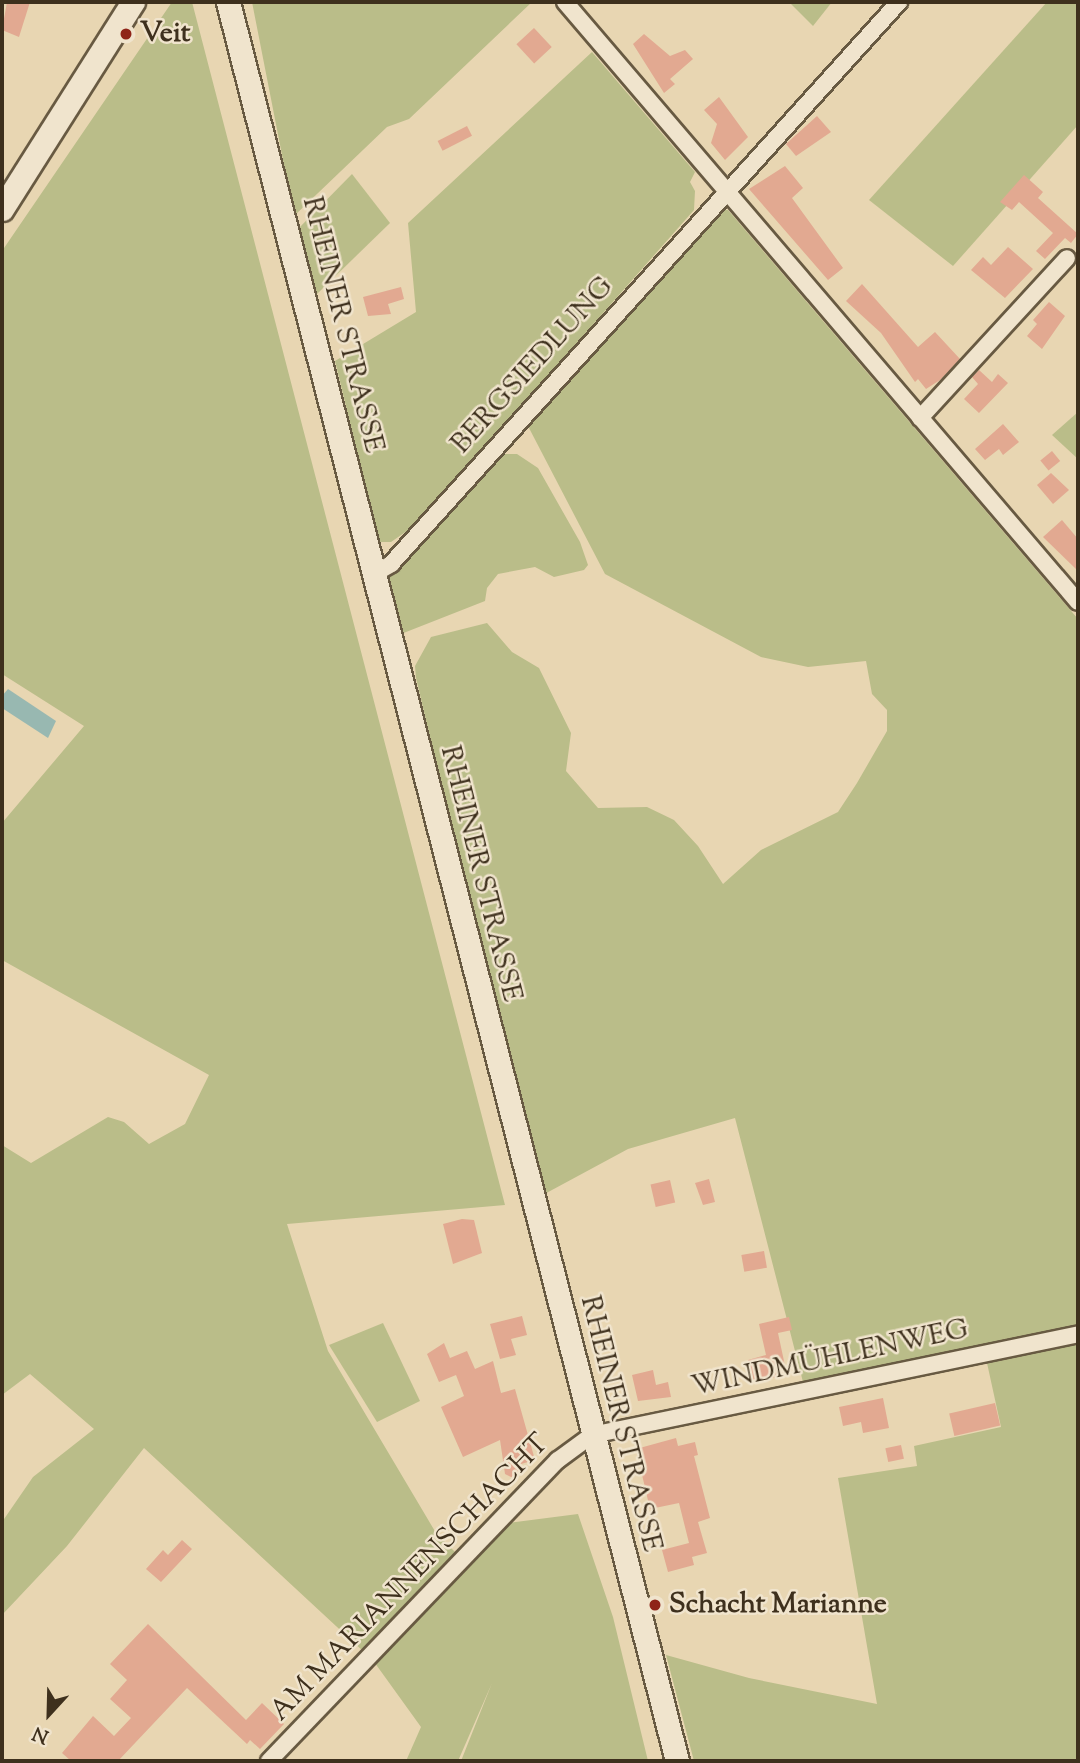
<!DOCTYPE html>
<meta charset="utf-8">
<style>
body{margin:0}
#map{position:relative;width:1080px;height:1763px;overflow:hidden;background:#e8d6b2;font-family:"Sorts Mill Goudy",serif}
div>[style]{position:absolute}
.green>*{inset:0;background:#babd89}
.water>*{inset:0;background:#98b8b1}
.building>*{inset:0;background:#e2a991;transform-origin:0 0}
.roads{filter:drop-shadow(2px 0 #685a42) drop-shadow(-2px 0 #685a42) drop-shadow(0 2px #685a42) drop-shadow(0 -2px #685a42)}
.minor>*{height:16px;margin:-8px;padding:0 8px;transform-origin:8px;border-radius:8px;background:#f0e4cd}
.secondary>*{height:23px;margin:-11.5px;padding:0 11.5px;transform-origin:11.5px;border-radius:11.5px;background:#f0e4cd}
.dots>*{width:19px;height:19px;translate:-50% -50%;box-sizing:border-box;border:4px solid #f0e4cd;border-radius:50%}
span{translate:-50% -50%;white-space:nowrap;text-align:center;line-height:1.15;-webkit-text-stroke:5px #f0e4cd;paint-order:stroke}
.poi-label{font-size:28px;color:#3e301d;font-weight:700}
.left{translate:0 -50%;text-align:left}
.street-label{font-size:28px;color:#3e301d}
.frame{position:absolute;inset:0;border:4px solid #3e301d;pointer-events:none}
.north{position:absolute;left:14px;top:1679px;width:70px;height:70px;-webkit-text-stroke:5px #f0e4cd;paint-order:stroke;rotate:202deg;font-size:19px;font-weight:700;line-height:28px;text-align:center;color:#3e301d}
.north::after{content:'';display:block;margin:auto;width:24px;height:32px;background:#3e301d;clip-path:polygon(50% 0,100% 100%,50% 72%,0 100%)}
</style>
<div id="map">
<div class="green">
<i style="clip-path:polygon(172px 2px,192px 2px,505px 1205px,287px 1224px,328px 1351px,436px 1533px,457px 1554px,364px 1652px,144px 1448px,67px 1546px,2px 1615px,2px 1522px,33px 1477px,94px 1429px,30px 1374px,2px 1395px,2px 1145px,31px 1163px,108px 1117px,124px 1122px,149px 1144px,185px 1124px,209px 1075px,2px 960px,2px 823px,84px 726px,2px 674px,2px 251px)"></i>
<i style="clip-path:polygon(252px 2px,532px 2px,409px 119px,387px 127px,294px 216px)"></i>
<i style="clip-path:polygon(789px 2px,832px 2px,813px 26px)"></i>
<i style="clip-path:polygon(1047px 2px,1078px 2px,1078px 125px,953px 266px,869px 200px)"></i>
<i style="clip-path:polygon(592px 52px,695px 172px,690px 182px,695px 191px,694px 210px,417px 524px,391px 542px,379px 542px,335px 361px,416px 312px,408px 223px)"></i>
<i style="clip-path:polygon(352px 174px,390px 223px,317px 294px,297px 230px)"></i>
<i style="clip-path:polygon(719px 210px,728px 210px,1078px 619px,1078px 1325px,803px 1382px,735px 1118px,628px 1149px,539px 1197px,416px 678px,415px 666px,431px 637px,487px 623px,512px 652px,539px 668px,571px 733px,566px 771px,598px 808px,647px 807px,674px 820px,698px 846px,723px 884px,761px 850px,838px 812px,857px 783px,887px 731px,887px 710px,872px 694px,866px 661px,808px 667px,761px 657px,605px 574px,529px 428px,528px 422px)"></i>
<i style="clip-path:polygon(1078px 412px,1078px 459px,1052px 435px)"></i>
<i style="clip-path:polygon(504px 454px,517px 454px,538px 468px,580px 542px,588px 565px,584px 570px,554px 577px,535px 567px,498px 574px,487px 588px,485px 601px,401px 634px,388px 577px)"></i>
<i style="clip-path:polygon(383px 1323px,420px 1401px,377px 1422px,329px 1345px)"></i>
<i style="clip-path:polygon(1078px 1342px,1078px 1761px,694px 1761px,666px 1655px,749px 1678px,877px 1704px,838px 1478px,917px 1466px,914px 1446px,1001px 1427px,987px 1363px)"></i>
<i style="clip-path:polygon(578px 1514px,613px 1617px,648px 1761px,461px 1761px,492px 1683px,458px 1761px,406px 1761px,421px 1727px,372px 1659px,508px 1523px)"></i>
</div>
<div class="water">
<i style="clip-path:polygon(8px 689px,56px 721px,48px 738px,2px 708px,2px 696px)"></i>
</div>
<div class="building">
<i style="clip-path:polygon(7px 2px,30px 2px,19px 37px,2px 30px)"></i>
<i style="left:534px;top:28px;width:26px;height:24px;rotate:47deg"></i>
<i style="clip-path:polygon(644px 34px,670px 56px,685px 50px,693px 59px,670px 79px,675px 84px,664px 93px,633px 44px)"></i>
<i style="clip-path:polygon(719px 97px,748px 137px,725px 160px,711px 143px,717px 124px,704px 110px)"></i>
<i style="clip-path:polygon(817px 116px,831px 132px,796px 156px,786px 144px)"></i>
<i style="left:467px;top:126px;width:11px;height:33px;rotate:63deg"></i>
<i style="clip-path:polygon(785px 166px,803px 188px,792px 198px,843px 268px,828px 280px,749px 189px)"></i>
<i style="clip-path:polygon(1024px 175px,1043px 192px,1038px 198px,1078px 234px,1071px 243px,1065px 238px,1045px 259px,1036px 251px,1053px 233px,1019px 202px,1012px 210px,1000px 202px)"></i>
<i style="clip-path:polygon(1008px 247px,1033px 269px,1005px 298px,971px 270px,983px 257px,991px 265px)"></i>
<i style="clip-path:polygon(862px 284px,918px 347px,935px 332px,960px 359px,940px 380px,926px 389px,918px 379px,915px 382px,881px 333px,846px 301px)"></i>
<i style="clip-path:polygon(401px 287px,404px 299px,388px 304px,391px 314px,368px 316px,363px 297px)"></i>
<i style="clip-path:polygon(1049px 302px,1065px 316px,1042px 349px,1027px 336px,1037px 324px,1033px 320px)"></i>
<i style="clip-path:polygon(979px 370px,992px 382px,998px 374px,1008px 383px,979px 413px,964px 399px,978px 384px,972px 377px)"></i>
<i style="clip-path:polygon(1003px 424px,1019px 442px,1003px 455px,999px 449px,985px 460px,975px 449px)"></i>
<i style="left:1052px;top:451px;width:13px;height:15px;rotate:51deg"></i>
<i style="clip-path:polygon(1051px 473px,1069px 490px,1053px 504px,1037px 485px)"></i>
<i style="clip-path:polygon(1062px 520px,1078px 539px,1078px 571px,1043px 537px)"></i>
<i style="clip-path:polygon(709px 1179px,715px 1202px,703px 1205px,695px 1183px)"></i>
<i style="left:670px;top:1180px;width:23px;height:20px;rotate:77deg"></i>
<i style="clip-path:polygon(462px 1219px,474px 1220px,482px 1253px,453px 1264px,443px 1224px)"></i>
<i style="left:764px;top:1251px;width:17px;height:23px;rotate:80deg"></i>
<i style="clip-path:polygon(522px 1316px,527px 1335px,511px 1339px,516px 1355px,500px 1359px,490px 1324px)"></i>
<i style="clip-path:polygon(789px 1317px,792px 1330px,778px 1333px,787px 1375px,752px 1382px,748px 1360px,766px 1355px,759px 1324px)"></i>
<i style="clip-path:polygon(444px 1343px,450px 1358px,467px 1351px,475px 1369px,493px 1361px,501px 1393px,515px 1389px,535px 1460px,521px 1464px,521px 1473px,513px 1478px,505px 1474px,500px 1440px,463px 1457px,441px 1407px,464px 1396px,456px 1375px,439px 1382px,427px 1354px)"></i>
<i style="clip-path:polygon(653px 1370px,656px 1385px,668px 1382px,671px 1397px,638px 1401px,632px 1375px)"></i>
<i style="clip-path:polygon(883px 1398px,889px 1428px,863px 1433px,861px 1422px,843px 1426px,839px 1407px)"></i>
<i style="left:995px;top:1403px;width:23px;height:47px;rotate:77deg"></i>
<i style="clip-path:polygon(676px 1438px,678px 1446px,695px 1442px,698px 1455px,694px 1456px,710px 1518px,698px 1522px,707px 1553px,692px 1557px,694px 1565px,668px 1572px,662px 1550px,689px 1543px,679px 1503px,650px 1509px,636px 1449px)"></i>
<i style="left:901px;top:1445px;width:14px;height:16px;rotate:78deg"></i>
<i style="clip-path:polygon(182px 1540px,192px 1549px,161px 1582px,146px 1569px,163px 1550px,168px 1555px)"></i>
<i style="clip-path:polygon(148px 1624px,246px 1720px,262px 1703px,284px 1724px,260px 1749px,250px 1740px,247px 1744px,187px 1688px,118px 1761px,71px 1761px,62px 1753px,93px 1716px,114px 1736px,131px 1718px,110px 1699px,127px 1680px,110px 1664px)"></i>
</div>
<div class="roads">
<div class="minor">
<i style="left:565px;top:2px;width:789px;rotate:49.47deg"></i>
<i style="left:920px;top:418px;width:217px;rotate:-47.4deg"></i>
<i style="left:374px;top:574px;width:20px;rotate:-30deg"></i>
<i style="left:391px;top:564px;width:758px;rotate:-47.89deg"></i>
<i style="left:269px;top:1761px;width:417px;rotate:-46.2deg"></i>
<i style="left:558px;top:1460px;width:42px;rotate:-36.3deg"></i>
<i style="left:592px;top:1435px;width:496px;rotate:-11.7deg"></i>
</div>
<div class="secondary">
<i style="left:228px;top:2px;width:1815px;rotate:75.68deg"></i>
<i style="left:2px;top:209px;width:245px;rotate:-57.7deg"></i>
</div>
</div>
<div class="dots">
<i style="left:126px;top:34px;background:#8f2418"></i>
<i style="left:655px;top:1605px;background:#8f2418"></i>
</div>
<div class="poi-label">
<span class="left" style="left:140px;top:34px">Veit</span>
<span class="left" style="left:669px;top:1605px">Schacht Marianne</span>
</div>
<div class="street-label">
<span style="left:342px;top:325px;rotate:76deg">RHEINER STRASSE</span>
<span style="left:533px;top:366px;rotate:-48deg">BERGSIEDLUNG</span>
<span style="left:480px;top:874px;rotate:76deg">RHEINER STRASSE</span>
<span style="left:830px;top:1359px;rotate:-12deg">WINDMÜHLENWEG</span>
<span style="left:620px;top:1424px;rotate:76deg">RHEINER STRASSE</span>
<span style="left:410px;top:1578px;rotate:-46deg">AM MARIANNENSCHACHT</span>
</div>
<div class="frame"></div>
<div class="north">N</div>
</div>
